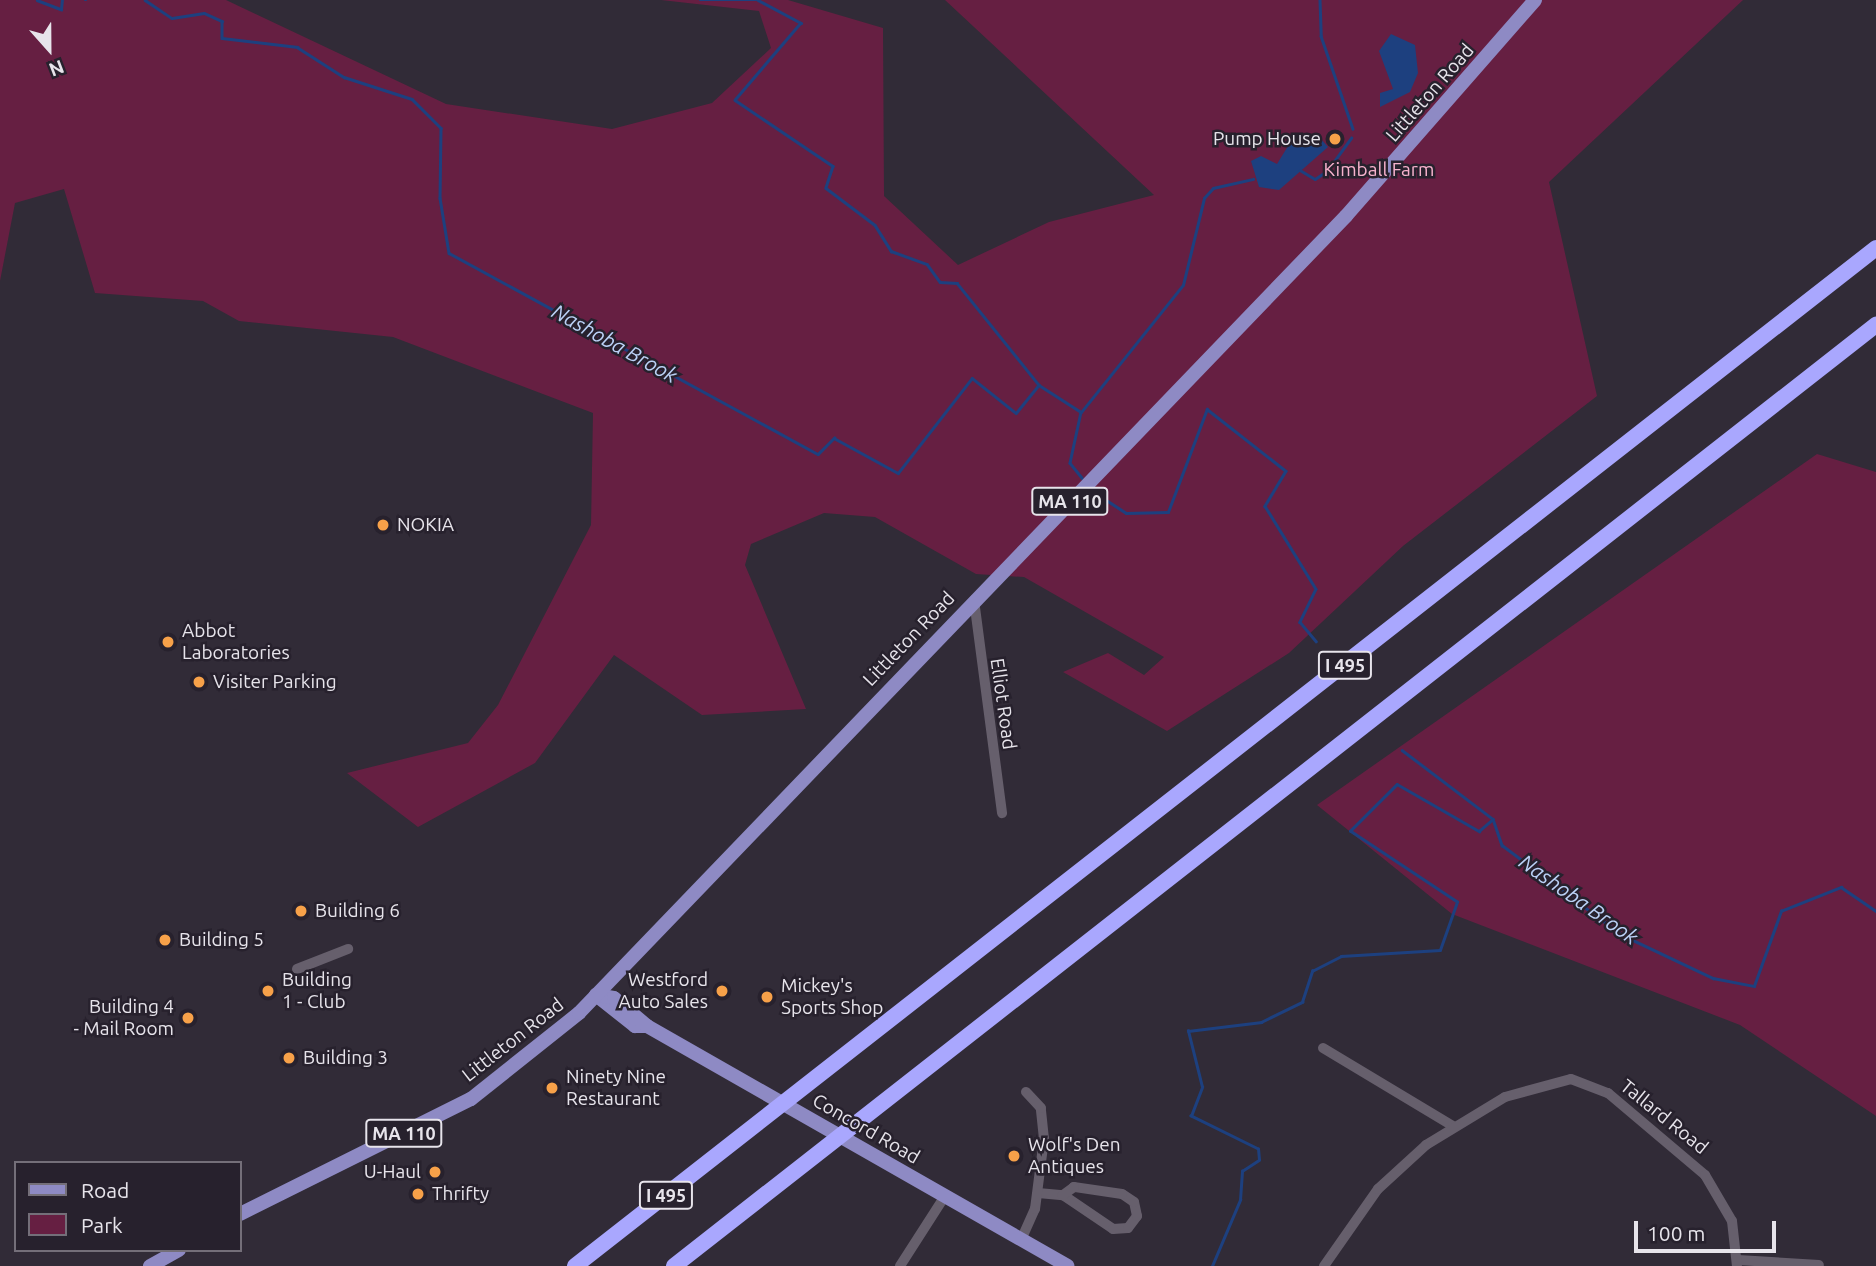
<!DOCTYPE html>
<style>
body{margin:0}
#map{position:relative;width:1876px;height:1266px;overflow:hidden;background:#312b37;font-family:Ubuntu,sans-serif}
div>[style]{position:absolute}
.green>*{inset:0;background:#661f42}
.water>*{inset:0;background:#1d407f}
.stream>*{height:2.5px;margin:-1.25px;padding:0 1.25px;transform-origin:1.25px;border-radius:1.25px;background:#1d407f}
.minor>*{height:10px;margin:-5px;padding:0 5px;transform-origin:5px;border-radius:5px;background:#665f6c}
.major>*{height:14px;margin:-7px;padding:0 7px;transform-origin:7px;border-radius:7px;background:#8e8ac4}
.highway>*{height:16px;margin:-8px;padding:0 8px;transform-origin:8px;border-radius:8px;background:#a9a7fe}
.dots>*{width:19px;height:19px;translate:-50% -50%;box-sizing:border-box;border:4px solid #27212d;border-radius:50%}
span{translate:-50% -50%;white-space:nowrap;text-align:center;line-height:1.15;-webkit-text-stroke:5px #27212d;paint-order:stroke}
.shield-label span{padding:2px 5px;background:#27212d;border:2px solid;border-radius:5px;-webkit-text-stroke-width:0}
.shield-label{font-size:18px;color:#e7e4eb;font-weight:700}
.street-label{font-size:19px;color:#e7e4eb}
.poi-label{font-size:19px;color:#e7e4eb}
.right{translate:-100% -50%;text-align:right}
.left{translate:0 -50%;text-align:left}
.park-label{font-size:19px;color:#f7b2cd}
.water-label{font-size:21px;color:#bbd1f6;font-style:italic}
.legend{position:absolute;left:14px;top:1161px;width:228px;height:91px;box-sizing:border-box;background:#27212d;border:2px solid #746f79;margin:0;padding:9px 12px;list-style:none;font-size:21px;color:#e7e4eb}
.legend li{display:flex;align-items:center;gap:14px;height:35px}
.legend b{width:35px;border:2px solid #746f79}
.north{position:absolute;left:14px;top:14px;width:70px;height:70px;-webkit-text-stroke:5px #27212d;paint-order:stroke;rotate:159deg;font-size:19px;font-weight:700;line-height:28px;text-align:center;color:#e7e4eb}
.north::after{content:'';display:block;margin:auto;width:24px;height:32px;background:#e7e4eb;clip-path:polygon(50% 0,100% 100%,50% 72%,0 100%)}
.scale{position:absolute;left:1634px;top:1221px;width:142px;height:32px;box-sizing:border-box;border:4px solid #e7e4eb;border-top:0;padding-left:9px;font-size:21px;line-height:24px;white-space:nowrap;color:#e7e4eb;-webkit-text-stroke:5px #27212d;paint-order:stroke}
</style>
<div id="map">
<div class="green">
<i style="clip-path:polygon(0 0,226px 0,446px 104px,612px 129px,712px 103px,771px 48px,759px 11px,661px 0,788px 0,883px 28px,884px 196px,958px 265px,1049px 222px,1154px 195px,945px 0,1743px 0,1549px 182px,1597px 396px,1403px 546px,1289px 653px,1167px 731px,1063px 672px,1108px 653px,1144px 675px,1164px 657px,1024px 577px,976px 574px,875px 517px,824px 513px,751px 544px,745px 565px,806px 709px,702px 715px,614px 655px,535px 763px,418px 827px,347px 773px,468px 743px,498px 705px,591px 525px,593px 413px,393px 337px,239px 321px,203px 301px,95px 293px,64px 189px,15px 203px,0 281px)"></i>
<i style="clip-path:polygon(1817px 454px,1876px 472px,1876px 1116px,1740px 1025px,1452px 914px,1317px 805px)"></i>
</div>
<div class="water">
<i style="clip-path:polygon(1391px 34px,1415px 45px,1418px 73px,1410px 92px,1380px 107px,1380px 93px,1393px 89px,1379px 51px)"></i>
<i style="clip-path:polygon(1293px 138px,1320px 138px,1328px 147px,1279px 190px,1259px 187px,1251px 161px,1261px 156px,1277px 164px)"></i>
</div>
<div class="stream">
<i style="left:37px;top:0;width:26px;rotate:21deg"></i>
<i style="left:61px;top:9px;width:9px;rotate:-84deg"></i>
<i style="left:85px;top:0;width:1px"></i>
<i style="left:145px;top:0;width:32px;rotate:34deg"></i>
<i style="left:172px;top:18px;width:32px;rotate:-9deg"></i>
<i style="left:204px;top:13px;width:20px;rotate:24deg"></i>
<i style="left:222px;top:21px;width:17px;rotate:90deg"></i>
<i style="left:222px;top:38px;width:76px;rotate:6.8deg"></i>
<i style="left:297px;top:47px;width:56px;rotate:32.6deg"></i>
<i style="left:344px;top:77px;width:71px;rotate:17.9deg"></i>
<i style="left:412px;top:99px;width:41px;rotate:45deg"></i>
<i style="left:441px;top:128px;width:70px;rotate:90.8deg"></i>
<i style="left:440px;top:198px;width:56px;rotate:80.7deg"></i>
<i style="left:449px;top:253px;width:420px;rotate:28.6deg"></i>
<i style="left:818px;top:454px;width:23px;rotate:-45deg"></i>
<i style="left:834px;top:438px;width:73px;rotate:28.7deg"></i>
<i style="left:898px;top:473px;width:120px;rotate:-52.1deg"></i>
<i style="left:972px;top:378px;width:56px;rotate:38.5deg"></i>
<i style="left:1016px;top:413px;width:36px;rotate:-51deg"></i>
<i style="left:1039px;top:385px;width:50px;rotate:32.7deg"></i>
<i style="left:1081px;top:412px;width:52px;rotate:102.2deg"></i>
<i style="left:1070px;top:463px;width:19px;rotate:51deg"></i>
<i style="left:700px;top:0;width:58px"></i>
<i style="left:758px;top:0;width:49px;rotate:28.1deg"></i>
<i style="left:801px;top:23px;width:101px;rotate:130.6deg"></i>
<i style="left:735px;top:100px;width:118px;rotate:34deg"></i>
<i style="left:833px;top:166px;width:23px;rotate:108deg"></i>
<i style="left:826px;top:188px;width:61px;rotate:37.1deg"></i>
<i style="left:875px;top:225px;width:31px;rotate:58deg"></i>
<i style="left:891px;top:251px;width:38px;rotate:20deg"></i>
<i style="left:927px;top:264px;width:22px;rotate:54deg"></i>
<i style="left:940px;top:282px;width:17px;rotate:3deg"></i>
<i style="left:957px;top:283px;width:131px;rotate:51.2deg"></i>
<i style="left:1320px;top:0;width:36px;rotate:88deg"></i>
<i style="left:1321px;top:36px;width:98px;rotate:71deg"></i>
<i style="left:1300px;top:170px;width:17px;rotate:31deg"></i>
<i style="left:1315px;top:179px;width:14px;rotate:-34deg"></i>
<i style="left:1327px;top:171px;width:41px;rotate:-54deg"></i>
<i style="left:1082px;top:411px;width:161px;rotate:-51.3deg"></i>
<i style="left:1183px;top:285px;width:89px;rotate:-76.4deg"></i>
<i style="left:1204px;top:198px;width:13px;rotate:-48deg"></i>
<i style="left:1213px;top:188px;width:41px;rotate:-12.7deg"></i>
<i style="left:1094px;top:492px;width:38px;rotate:33deg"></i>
<i style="left:1126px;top:513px;width:42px;rotate:-1.4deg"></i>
<i style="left:1168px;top:512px;width:110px;rotate:-69.3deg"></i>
<i style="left:1207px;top:409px;width:100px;rotate:38.1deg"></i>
<i style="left:1286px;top:471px;width:41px;rotate:121deg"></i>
<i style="left:1265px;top:506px;width:97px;rotate:58.4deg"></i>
<i style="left:1316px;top:589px;width:37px;rotate:116deg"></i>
<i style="left:1300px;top:622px;width:25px;rotate:50deg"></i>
<i style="left:1402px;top:750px;width:114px;rotate:37.2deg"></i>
<i style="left:1493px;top:819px;width:28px;rotate:71deg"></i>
<i style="left:1502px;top:845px;width:150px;rotate:36.9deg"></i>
<i style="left:1622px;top:935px;width:101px;rotate:25.3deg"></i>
<i style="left:1713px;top:978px;width:42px;rotate:11deg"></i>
<i style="left:1754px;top:986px;width:80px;rotate:-70.2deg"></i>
<i style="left:1781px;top:911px;width:65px;rotate:-21.8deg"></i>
<i style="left:1841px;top:887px;width:42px;rotate:34.4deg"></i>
<i style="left:1212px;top:1266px;width:72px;rotate:-67deg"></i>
<i style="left:1240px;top:1200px;width:29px;rotate:-86deg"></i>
<i style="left:1242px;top:1171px;width:20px;rotate:-33deg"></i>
<i style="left:1259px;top:1160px;width:11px;rotate:-95deg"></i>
<i style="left:1258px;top:1149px;width:75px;rotate:-153.8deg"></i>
<i style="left:1191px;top:1116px;width:31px;rotate:-69deg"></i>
<i style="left:1202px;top:1087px;width:58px;rotate:-104deg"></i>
<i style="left:1188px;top:1031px;width:74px;rotate:-7deg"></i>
<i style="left:1261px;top:1022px;width:46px;rotate:-26deg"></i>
<i style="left:1302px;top:1002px;width:33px;rotate:-72deg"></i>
<i style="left:1312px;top:971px;width:33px;rotate:-27deg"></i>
<i style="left:1341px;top:956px;width:99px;rotate:-3.5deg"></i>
<i style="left:1440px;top:950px;width:51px;rotate:-70.5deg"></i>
<i style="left:1457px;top:902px;width:128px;rotate:-146.4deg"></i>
<i style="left:1350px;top:831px;width:66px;rotate:-45deg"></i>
<i style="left:1397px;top:784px;width:95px;rotate:29.8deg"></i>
<i style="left:1479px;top:831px;width:18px;rotate:-41deg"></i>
</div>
<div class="minor">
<i style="left:974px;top:600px;width:215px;rotate:82.5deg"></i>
<i style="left:297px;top:969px;width:55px;rotate:-21.4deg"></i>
<i style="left:1323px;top:1048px;width:152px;rotate:31deg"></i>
<i style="left:1038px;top:1193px;width:25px;rotate:5deg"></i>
<i style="left:1063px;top:1195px;width:60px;rotate:34.2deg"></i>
<i style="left:1113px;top:1229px;width:15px;rotate:-4deg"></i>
<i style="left:1128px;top:1228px;width:15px;rotate:-53deg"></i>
<i style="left:1137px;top:1216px;width:14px;rotate:-102deg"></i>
<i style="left:1134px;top:1202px;width:14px;rotate:-146deg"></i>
<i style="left:1122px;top:1194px;width:49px;rotate:-171.7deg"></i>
<i style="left:1074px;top:1187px;width:14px;rotate:144deg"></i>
<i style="left:1021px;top:1240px;width:34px;rotate:-66deg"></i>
<i style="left:1035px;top:1209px;width:71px;rotate:-82.7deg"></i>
<i style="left:1044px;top:1139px;width:31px;rotate:-96deg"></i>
<i style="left:1041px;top:1108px;width:22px;rotate:-133deg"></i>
<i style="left:1738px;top:1260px;width:81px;rotate:3.5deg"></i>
<i style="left:900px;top:1266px;width:83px;rotate:-57.3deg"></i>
<i style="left:1324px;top:1266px;width:94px;rotate:-55deg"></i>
<i style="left:1378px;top:1189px;width:65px;rotate:-42.5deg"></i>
<i style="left:1426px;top:1145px;width:92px;rotate:-31.3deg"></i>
<i style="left:1505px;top:1097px;width:68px;rotate:-15.3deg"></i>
<i style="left:1571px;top:1079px;width:40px;rotate:21deg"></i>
<i style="left:1608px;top:1093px;width:127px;rotate:40.2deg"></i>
<i style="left:1705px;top:1175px;width:53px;rotate:59.6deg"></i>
<i style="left:1732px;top:1221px;width:45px;rotate:83.7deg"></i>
</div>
<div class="major">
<i style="left:596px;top:995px;width:50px;rotate:38.5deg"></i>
<i style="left:635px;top:1026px;width:12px"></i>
<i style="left:647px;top:1026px;width:484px;rotate:29.7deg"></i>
<i style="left:596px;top:995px;width:18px;rotate:9deg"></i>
<i style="left:614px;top:998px;width:43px;rotate:40.3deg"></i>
<i style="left:240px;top:1214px;width:258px;rotate:-26.5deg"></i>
<i style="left:471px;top:1099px;width:138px;rotate:-38.5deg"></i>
<i style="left:579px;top:1013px;width:1106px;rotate:-46.1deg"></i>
<i style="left:1346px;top:216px;width:287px;rotate:-48.8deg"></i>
<i style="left:150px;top:1266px;width:33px;rotate:-29deg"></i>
</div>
<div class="highway">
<i style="left:575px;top:1266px;width:1652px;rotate:-38.04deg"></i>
<i style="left:674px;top:1266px;width:1527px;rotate:-38.06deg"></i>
</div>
<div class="dots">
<i style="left:1335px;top:139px;background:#f7a149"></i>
<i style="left:383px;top:525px;background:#f7a149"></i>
<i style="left:168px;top:642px;background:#f7a149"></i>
<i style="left:199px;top:682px;background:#f7a149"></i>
<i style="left:301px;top:911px;background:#f7a149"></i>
<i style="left:165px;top:940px;background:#f7a149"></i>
<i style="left:268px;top:991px;background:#f7a149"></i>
<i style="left:722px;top:991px;background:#f7a149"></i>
<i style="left:767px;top:997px;background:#f7a149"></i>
<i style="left:188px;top:1018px;background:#f7a149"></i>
<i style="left:289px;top:1058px;background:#f7a149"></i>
<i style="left:552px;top:1088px;background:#f7a149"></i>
<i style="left:1014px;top:1156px;background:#f7a149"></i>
<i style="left:435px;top:1172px;background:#f7a149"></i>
<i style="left:418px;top:1194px;background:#f7a149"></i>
</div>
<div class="shield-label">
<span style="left:1070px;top:501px">MA 110</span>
<span style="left:1345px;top:665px">I 495</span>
<span style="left:404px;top:1133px">MA 110</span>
<span style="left:666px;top:1195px">I 495</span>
</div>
<div class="street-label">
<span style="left:1430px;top:93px;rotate:-49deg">Littleton Road</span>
<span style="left:909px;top:639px;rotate:-46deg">Littleton Road</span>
<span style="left:1003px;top:704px;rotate:82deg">Elliot Road</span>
<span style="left:513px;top:1040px;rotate:-38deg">Littleton Road</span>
<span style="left:1664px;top:1117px;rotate:39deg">Tallard Road</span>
<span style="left:866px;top:1129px;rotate:30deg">Concord Road</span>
</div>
<div class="poi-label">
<span class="right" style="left:1321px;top:139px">Pump House</span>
<span class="left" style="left:397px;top:525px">NOKIA</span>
<span class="left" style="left:182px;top:642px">Abbot<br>Laboratories</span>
<span class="left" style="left:213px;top:682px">Visiter Parking</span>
<span class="left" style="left:315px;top:911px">Building 6</span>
<span class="left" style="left:179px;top:940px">Building 5</span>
<span class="left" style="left:282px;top:991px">Building<br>1 - Club</span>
<span class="right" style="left:708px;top:991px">Westford<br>Auto Sales</span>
<span class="left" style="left:781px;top:997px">Mickey's<br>Sports Shop</span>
<span class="right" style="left:174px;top:1018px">Building 4<br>- Mail Room</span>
<span class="left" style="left:303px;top:1058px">Building 3</span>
<span class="left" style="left:566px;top:1088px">Ninety Nine<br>Restaurant</span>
<span class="left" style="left:1028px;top:1156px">Wolf's Den<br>Antiques</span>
<span class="right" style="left:421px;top:1172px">U-Haul</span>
<span class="left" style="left:432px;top:1194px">Thrifty</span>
</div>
<div class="park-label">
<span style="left:1379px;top:170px">Kimball Farm</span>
</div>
<div class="water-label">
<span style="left:615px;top:343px;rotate:29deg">Nashoba Brook</span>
<span style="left:1579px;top:899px;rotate:35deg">Nashoba Brook</span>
</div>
<ul class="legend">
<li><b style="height:9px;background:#8e8ac4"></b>Road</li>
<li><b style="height:19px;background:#661f42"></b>Park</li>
</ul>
<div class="north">N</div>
<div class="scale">100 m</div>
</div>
